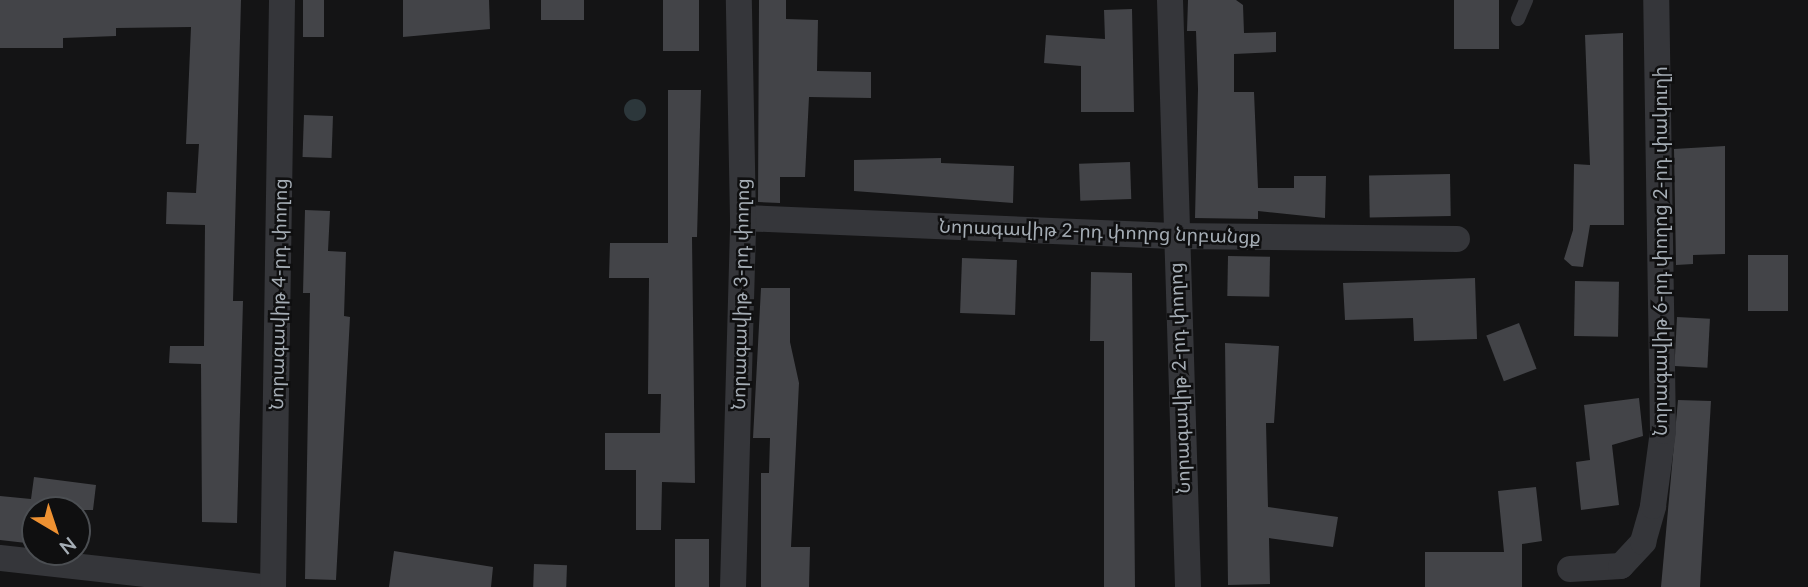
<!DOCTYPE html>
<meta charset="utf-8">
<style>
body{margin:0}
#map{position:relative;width:1808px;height:587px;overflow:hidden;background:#141415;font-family:Lato,"Noto Sans Armenian",sans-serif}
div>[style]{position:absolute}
.water>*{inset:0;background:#2c373b}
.round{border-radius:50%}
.building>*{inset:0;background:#434448;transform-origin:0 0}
.lane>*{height:14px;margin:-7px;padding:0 7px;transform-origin:7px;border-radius:7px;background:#35363a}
.street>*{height:26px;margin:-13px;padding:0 13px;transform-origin:13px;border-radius:13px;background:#35363a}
span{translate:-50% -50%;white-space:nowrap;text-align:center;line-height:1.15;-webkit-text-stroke:5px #0f0f10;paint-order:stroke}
.street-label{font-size:19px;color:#a5adb5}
.north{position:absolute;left:21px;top:496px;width:70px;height:70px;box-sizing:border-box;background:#0f0f10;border:2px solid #4b4e52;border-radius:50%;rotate:141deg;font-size:19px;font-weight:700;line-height:28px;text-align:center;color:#a5adb5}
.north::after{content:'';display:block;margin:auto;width:24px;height:32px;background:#ee9132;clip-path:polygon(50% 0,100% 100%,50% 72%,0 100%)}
</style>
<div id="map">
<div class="water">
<i class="round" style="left:624px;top:99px;width:22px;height:22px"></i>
</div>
<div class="building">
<i style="clip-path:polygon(0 0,241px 0,233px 301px,243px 301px,237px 523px,202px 522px,201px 364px,169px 363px,170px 346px,204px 346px,205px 225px,166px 224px,167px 192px,196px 193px,199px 144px,186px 144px,191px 27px,116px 28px,116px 36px,63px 38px,63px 48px,0 48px)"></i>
<i style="left:303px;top:0;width:21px;height:37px"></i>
<i style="clip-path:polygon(403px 0,489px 0,490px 29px,403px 37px)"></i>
<i style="left:541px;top:0;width:43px;height:20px"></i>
<i style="left:663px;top:0;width:36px;height:51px"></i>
<i style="clip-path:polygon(759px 0,786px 0,786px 19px,818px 20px,817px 71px,871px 72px,871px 98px,809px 97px,805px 177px,780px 177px,780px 203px,758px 202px)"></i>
<i style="clip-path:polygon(1188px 0,1236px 0,1243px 5px,1244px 33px,1276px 32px,1276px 52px,1234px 54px,1234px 92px,1254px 92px,1258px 188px,1294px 188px,1294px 176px,1326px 176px,1325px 218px,1258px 211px,1258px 219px,1195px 218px,1198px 89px,1196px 31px,1187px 31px)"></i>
<i style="left:1454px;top:0;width:45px;height:49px"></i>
<i style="clip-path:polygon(1132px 9px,1134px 112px,1081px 112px,1081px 66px,1044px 63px,1046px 35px,1105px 39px,1104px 10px)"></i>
<i style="clip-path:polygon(1623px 33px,1624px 225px,1590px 225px,1583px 267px,1572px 266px,1564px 259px,1573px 230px,1574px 164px,1590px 165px,1585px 35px)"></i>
<i style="clip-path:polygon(668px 90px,701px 90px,697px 237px,692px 237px,695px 483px,662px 482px,661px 530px,636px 530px,636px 470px,605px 470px,605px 433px,660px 433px,661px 394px,648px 394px,649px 278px,609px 278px,610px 243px,668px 243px)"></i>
<i style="left:304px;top:115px;width:29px;height:42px;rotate:2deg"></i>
<i style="clip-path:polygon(1725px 146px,1725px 254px,1693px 255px,1693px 264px,1676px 265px,1674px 149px)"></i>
<i style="clip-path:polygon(941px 158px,941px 163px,1014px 166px,1013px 203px,854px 191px,854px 160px)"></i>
<i style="left:1130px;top:162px;width:37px;height:51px;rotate:88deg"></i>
<i style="left:1450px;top:174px;width:42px;height:81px;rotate:89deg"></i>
<i style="clip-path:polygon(305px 210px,330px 211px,328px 251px,346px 252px,344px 316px,350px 317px,336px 580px,305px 579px,310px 293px,303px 293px)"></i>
<i style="left:1788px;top:255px;width:56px;height:40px;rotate:90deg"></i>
<i style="left:1228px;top:256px;width:42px;height:40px;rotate:1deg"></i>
<i style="left:962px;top:258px;width:55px;height:55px;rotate:2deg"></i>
<i style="clip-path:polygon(1091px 272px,1132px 273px,1135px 587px,1104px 587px,1104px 341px,1090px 341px)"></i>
<i style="clip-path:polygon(1475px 278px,1477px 339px,1414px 341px,1413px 318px,1345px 320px,1343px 283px)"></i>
<i style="left:1575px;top:281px;width:44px;height:55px;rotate:1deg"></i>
<i style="clip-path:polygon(761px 288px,790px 288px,790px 342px,799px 383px,791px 547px,810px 547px,809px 587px,761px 587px,761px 473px,769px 473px,770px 438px,753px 438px)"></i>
<i style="left:1677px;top:317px;width:33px;height:49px;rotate:3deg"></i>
<i style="left:1519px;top:323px;width:49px;height:35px;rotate:69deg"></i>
<i style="clip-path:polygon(1225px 343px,1279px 346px,1274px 423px,1266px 423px,1268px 507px,1338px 517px,1333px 547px,1269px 538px,1270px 584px,1228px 585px)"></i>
<i style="clip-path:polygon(1639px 398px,1643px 436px,1612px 445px,1619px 505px,1581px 510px,1576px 462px,1590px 460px,1584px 405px)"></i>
<i style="clip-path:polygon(1678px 400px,1711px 401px,1700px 587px,1661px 587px)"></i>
<i style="clip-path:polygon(34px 477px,96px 485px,93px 510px,35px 510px,35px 544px,0 540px,0 496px,31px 499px)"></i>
<i style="clip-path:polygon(1536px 487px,1542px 541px,1522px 544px,1522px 587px,1425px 587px,1425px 552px,1504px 552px,1498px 491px)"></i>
<i style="left:675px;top:539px;width:34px;height:48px"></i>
<i style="clip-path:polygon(394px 551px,493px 567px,491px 587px,389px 587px)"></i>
<i style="left:534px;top:564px;width:33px;height:23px;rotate:2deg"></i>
</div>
<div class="lane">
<i style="left:1518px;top:19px;width:21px;rotate:-67deg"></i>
</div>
<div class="street">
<i style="left:1170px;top:0;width:587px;rotate:88.24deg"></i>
<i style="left:743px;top:218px;width:431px;rotate:2.4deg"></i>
<i style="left:1174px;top:236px;width:283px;rotate:0.6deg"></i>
<i style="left:0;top:558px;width:263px;rotate:6.3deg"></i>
<i style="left:1570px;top:569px;width:51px;rotate:-3.4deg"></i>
<i style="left:1621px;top:566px;width:33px;rotate:-47deg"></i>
<i style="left:1643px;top:542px;width:37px;rotate:-74deg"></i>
<i style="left:1653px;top:506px;width:76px;rotate:-82.4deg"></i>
<i style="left:1663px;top:431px;width:431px;rotate:-90.9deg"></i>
<i style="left:273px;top:587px;width:587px;rotate:-89.12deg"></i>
<i style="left:733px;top:587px;width:369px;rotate:-88.4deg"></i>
<i style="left:743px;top:218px;width:218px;rotate:-91.1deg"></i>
</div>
<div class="street-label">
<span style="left:1100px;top:231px;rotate:2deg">Նորագավիթ 2-րդ փողոց նրբանցք</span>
<span style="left:1660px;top:251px;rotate:-90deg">Նորագավիթ 6-րդ փողոց 2-րդ փակուղի</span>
<span style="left:278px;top:294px;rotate:-89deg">Նորագավիթ 4-րդ փողոց</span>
<span style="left:740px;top:294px;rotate:-89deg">Նորագավիթ 3-րդ փողոց</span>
<span style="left:1179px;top:378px;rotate:-92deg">Նորագավիթ 2-րդ փողոց</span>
</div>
<div class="north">N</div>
</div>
